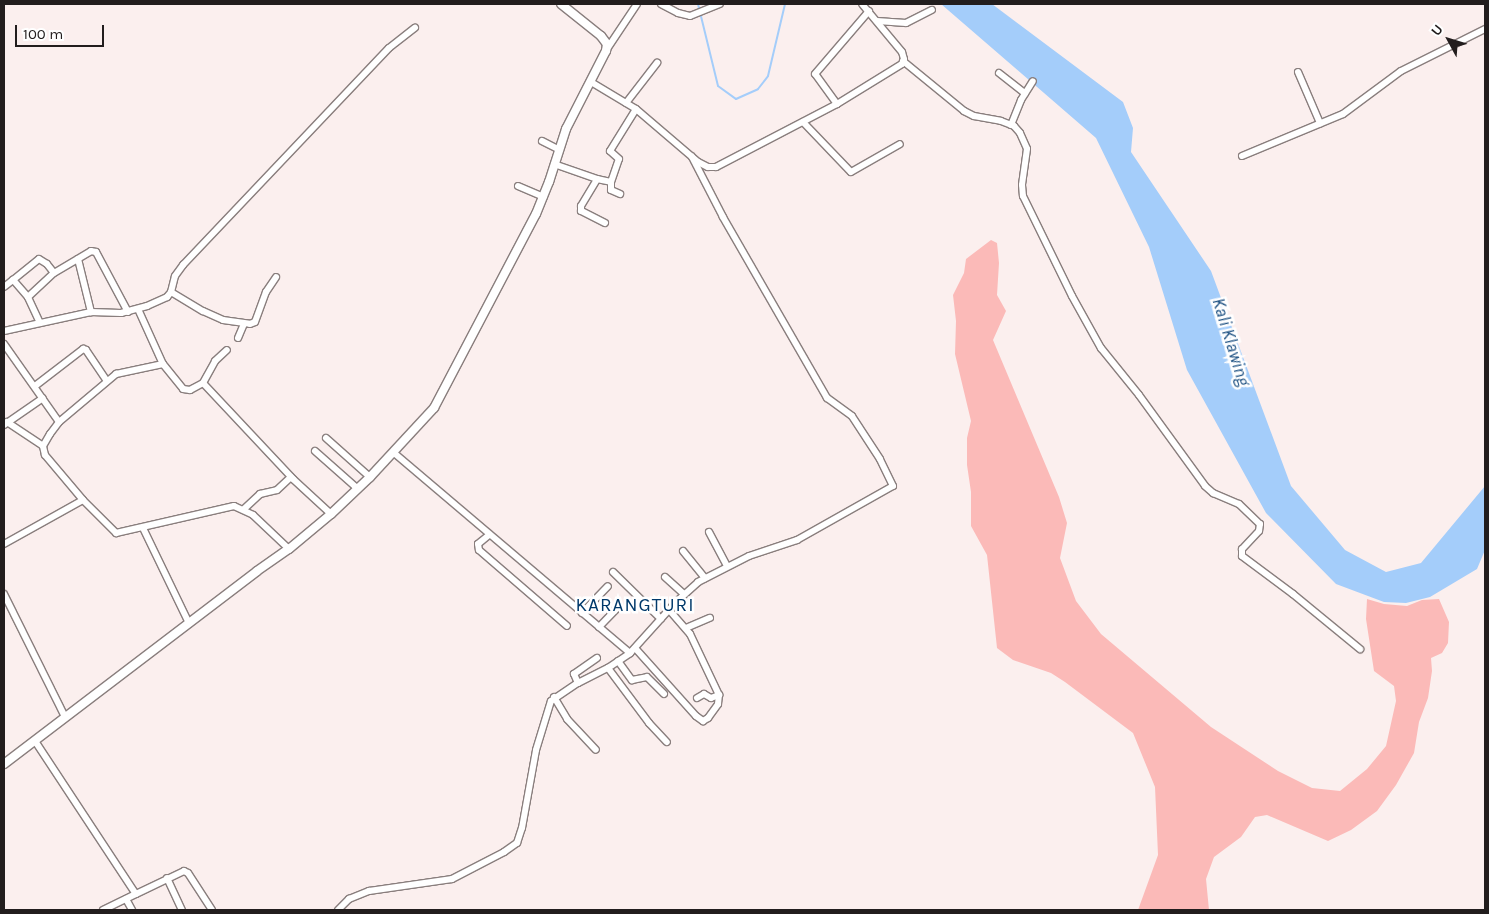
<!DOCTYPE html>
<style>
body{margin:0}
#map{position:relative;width:1489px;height:914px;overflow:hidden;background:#fbefee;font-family:Karla,sans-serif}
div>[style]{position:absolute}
.green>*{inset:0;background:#fbbab8}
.water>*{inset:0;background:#a4cdfa}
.stream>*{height:2px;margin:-1px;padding:0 1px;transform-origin:1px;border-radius:1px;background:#a4cdfa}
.roads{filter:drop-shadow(1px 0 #897e7d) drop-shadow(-1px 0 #897e7d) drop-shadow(0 1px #897e7d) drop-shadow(0 -1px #897e7d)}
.minor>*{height:6px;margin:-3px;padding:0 3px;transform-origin:3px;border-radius:3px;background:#fff}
.tertiary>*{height:8px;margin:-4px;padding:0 4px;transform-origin:4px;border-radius:4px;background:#fff}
span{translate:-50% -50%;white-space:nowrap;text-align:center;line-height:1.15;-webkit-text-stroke:5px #fff;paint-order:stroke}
.water-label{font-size:18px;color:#1a4e80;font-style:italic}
.quarter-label{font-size:19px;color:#00396a;letter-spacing:1px}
.frame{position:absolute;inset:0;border:5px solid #221d1d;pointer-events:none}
.north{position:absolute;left:1424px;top:15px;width:50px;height:50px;-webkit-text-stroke:4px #fff;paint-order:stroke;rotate:309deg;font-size:14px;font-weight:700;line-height:20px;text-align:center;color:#221d1d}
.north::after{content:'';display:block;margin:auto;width:18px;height:22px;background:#221d1d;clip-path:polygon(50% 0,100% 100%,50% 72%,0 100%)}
.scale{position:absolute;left:15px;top:25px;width:89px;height:22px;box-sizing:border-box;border:2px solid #221d1d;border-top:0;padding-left:6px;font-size:15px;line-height:18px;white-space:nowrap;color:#221d1d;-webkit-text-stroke:4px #fff;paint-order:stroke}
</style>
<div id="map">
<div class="green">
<i style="clip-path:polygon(991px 240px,997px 243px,999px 263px,997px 295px,1006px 311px,993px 340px,1059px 497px,1067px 523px,1060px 558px,1076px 601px,1101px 634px,1211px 727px,1278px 771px,1312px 788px,1340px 791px,1367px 769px,1386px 746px,1396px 701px,1394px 686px,1374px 671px,1366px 619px,1367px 599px,1384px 604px,1407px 606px,1422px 600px,1439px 599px,1449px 622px,1448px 643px,1442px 653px,1431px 658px,1432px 671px,1428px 698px,1419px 722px,1414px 753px,1396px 785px,1377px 811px,1351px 830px,1328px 841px,1267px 815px,1255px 817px,1241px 837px,1214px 857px,1206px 879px,1209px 910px,1138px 910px,1158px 855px,1155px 787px,1133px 733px,1065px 682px,1051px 673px,1013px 660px,997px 648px,987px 555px,971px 526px,971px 492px,967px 465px,967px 438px,971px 421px,955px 354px,956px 321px,953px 295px,964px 273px,966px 259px)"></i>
</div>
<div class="water">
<i style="clip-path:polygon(941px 4px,992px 4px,1123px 102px,1133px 128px,1131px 152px,1211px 271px,1291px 486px,1345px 550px,1386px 572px,1421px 563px,1485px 486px,1485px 550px,1477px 569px,1430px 597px,1406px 603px,1384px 602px,1336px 584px,1266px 513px,1187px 370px,1149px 247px,1096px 138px)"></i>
</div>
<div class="stream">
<i style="left:698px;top:4px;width:84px;rotate:76.3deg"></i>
<i style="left:718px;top:86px;width:22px;rotate:36deg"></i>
<i style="left:736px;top:99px;width:24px;rotate:-24deg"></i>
<i style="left:758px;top:89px;width:16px;rotate:-52deg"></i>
<i style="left:768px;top:76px;width:74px;rotate:-76.7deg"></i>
</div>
<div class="roads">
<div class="minor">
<i style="left:661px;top:4px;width:19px;rotate:28deg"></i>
<i style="left:678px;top:13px;width:12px;rotate:14deg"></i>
<i style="left:690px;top:16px;width:32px;rotate:-22deg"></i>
<i style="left:877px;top:21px;width:29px;rotate:4deg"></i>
<i style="left:906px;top:23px;width:29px;rotate:-27deg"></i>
<i style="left:607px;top:49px;width:54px;rotate:-56.3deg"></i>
<i style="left:903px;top:61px;width:79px;rotate:39.3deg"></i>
<i style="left:964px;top:111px;width:11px;rotate:27deg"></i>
<i style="left:974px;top:116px;width:27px;rotate:10deg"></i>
<i style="left:1001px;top:121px;width:14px;rotate:21deg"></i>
<i style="left:1014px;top:126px;width:9px;rotate:49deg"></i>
<i style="left:1020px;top:133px;width:17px;rotate:66deg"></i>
<i style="left:1027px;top:149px;width:36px;rotate:98deg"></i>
<i style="left:1022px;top:185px;width:11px;rotate:85deg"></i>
<i style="left:1023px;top:196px;width:111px;rotate:63.9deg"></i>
<i style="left:1072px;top:296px;width:60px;rotate:60.9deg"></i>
<i style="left:1101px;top:348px;width:60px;rotate:51deg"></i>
<i style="left:1139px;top:395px;width:112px;rotate:54deg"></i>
<i style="left:1205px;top:486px;width:11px;rotate:41deg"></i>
<i style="left:1213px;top:493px;width:28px;rotate:23deg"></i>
<i style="left:1239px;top:504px;width:29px;rotate:44deg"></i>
<i style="left:1260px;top:524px;width:7px;rotate:98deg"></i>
<i style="left:1259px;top:531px;width:25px;rotate:133deg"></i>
<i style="left:1242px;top:549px;width:7px;rotate:90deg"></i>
<i style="left:1242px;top:556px;width:64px;rotate:36.7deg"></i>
<i style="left:1293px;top:594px;width:87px;rotate:39.4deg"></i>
<i style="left:1298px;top:72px;width:56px;rotate:66.7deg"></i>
<i style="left:999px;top:73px;width:33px;rotate:38deg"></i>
<i style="left:591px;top:82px;width:52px;rotate:31deg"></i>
<i style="left:636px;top:109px;width:82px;rotate:40.5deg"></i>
<i style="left:698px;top:162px;width:11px;rotate:27deg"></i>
<i style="left:708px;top:167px;width:8px"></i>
<i style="left:716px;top:167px;width:136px;rotate:-27.5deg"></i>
<i style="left:837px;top:104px;width:76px;rotate:-31.6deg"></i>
<i style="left:902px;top:64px;width:5px;rotate:-68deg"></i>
<i style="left:904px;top:59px;width:7px;rotate:-106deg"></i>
<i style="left:902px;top:52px;width:62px;rotate:-129.8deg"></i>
<i style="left:626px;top:103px;width:51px;rotate:-52.2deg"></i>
<i style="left:837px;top:104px;width:37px;rotate:-126deg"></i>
<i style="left:815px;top:74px;width:83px;rotate:-49.4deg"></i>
<i style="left:803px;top:122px;width:69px;rotate:46.2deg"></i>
<i style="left:851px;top:172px;width:56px;rotate:-29.7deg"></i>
<i style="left:1011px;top:125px;width:27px;rotate:-68deg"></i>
<i style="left:1021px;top:100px;width:22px;rotate:-58deg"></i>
<i style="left:542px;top:141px;width:18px;rotate:27deg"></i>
<i style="left:1242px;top:156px;width:109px;rotate:-22.6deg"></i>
<i style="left:1343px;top:114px;width:72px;rotate:-36.6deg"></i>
<i style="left:1401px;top:71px;width:94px;rotate:-26.6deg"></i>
<i style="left:554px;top:164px;width:46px;rotate:19.2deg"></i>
<i style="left:611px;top:182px;width:8px;rotate:90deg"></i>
<i style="left:611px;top:190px;width:10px;rotate:24deg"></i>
<i style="left:518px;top:186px;width:28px;rotate:23deg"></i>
<i style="left:605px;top:223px;width:27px;rotate:-153deg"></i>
<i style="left:581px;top:211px;width:5px;rotate:-90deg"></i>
<i style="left:581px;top:206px;width:31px;rotate:-59deg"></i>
<i style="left:597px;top:179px;width:14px;rotate:12deg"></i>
<i style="left:611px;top:182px;width:24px;rotate:-71deg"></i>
<i style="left:619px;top:159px;width:12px;rotate:-138deg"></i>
<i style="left:610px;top:151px;width:49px;rotate:-58.2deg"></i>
<i style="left:78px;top:259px;width:55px;rotate:76.2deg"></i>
<i style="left:4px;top:287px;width:11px;rotate:-38deg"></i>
<i style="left:171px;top:292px;width:37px;rotate:31deg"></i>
<i style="left:203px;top:311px;width:22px;rotate:24deg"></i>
<i style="left:223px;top:320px;width:27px;rotate:8deg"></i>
<i style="left:250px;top:324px;width:5px;rotate:-22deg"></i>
<i style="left:255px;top:322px;width:32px;rotate:-70deg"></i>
<i style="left:266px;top:292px;width:18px;rotate:-56deg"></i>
<i style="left:28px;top:297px;width:35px;rotate:-43deg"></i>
<i style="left:138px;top:309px;width:60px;rotate:65.6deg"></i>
<i style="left:163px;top:364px;width:32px;rotate:51deg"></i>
<i style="left:183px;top:389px;width:7px;rotate:8deg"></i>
<i style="left:190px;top:390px;width:15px;rotate:-28deg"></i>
<i style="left:203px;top:383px;width:132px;rotate:46.8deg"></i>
<i style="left:293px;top:479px;width:52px;rotate:42.6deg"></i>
<i style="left:40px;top:323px;width:29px;rotate:-115deg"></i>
<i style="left:28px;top:297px;width:23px;rotate:-131deg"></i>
<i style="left:13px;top:280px;width:33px;rotate:-39deg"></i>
<i style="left:39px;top:259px;width:9px;rotate:32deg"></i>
<i style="left:47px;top:264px;width:11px;rotate:52deg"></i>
<i style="left:54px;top:273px;width:43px;rotate:-30.7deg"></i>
<i style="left:91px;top:251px;width:5px;rotate:11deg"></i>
<i style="left:96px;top:252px;width:68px;rotate:61.9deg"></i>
<i style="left:4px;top:331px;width:89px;rotate:-12.3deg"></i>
<i style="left:91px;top:312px;width:30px;rotate:2deg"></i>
<i style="left:121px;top:313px;width:27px;rotate:-15deg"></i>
<i style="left:147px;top:306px;width:22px;rotate:-24deg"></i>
<i style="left:167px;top:297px;width:6px;rotate:-51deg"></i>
<i style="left:171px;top:292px;width:16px;rotate:-76deg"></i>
<i style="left:175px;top:276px;width:14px;rotate:-54deg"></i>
<i style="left:183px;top:265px;width:299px;rotate:-46.5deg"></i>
<i style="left:389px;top:48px;width:33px;rotate:-38deg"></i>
<i style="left:238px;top:338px;width:15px;rotate:-67deg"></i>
<i style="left:4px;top:344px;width:95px;rotate:54.8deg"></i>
<i style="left:203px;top:383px;width:25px;rotate:-61deg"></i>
<i style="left:215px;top:361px;width:16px;rotate:-43deg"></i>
<i style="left:35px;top:386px;width:61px;rotate:-37.6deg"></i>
<i style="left:83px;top:349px;width:3px;rotate:18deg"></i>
<i style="left:86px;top:350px;width:36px;rotate:56deg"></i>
<i style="left:7px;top:422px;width:43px;rotate:33.7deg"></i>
<i style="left:4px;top:425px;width:47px;rotate:-34.7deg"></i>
<i style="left:326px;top:438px;width:59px;rotate:41.6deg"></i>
<i style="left:315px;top:451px;width:57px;rotate:41.5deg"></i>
<i style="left:83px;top:500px;width:59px;rotate:-130.2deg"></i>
<i style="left:45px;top:455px;width:9px;rotate:-103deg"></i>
<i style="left:43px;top:446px;width:14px;rotate:-60deg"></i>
<i style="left:50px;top:434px;width:15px;rotate:-53deg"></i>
<i style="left:59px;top:422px;width:75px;rotate:-40.1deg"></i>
<i style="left:116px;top:374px;width:48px;rotate:-12deg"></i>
<i style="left:244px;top:509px;width:22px;rotate:-43deg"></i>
<i style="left:260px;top:494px;width:17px;rotate:-13deg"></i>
<i style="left:277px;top:490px;width:19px;rotate:-43deg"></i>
<i style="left:143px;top:528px;width:106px;rotate:64.2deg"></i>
<i style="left:709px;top:532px;width:38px;rotate:62deg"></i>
<i style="left:489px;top:535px;width:14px;rotate:141deg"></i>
<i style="left:478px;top:544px;width:6px;rotate:81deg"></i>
<i style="left:479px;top:550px;width:116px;rotate:40.8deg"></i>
<i style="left:4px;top:544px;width:90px;rotate:-29.1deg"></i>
<i style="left:83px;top:500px;width:47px;rotate:45deg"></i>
<i style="left:116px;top:533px;width:121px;rotate:-12.9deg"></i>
<i style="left:234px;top:506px;width:21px;rotate:25deg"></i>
<i style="left:253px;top:515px;width:50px;rotate:43.4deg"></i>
<i style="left:683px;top:551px;width:35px;rotate:51deg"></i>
<i style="left:613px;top:572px;width:67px;rotate:44.4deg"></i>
<i style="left:665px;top:577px;width:25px;rotate:42deg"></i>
<i style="left:4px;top:594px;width:137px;rotate:63.6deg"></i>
<i style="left:582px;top:613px;width:37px;rotate:-46deg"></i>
<i style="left:599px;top:627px;width:28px;rotate:-46deg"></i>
<i style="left:686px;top:628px;width:26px;rotate:-23deg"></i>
<i style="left:635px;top:648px;width:91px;rotate:48.1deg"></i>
<i style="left:696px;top:716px;width:9px;rotate:36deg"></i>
<i style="left:703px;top:721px;width:6px;rotate:-31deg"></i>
<i style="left:708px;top:718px;width:17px;rotate:-54deg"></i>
<i style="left:718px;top:704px;width:9px;rotate:-84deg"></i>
<i style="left:719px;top:695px;width:68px;rotate:-115.4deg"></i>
<i style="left:690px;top:634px;width:32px;rotate:-131deg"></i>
<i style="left:630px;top:653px;width:67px;rotate:-48deg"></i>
<i style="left:675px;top:603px;width:31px;rotate:-42deg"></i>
<i style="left:698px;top:582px;width:57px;rotate:-27deg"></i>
<i style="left:749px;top:556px;width:51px;rotate:-18.4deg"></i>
<i style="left:797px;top:540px;width:110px;rotate:-29.4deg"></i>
<i style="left:893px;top:486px;width:30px;rotate:-116deg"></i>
<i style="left:880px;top:459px;width:51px;rotate:-123.1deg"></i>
<i style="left:852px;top:416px;width:31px;rotate:-144deg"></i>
<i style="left:827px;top:398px;width:209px;rotate:-119.9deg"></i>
<i style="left:723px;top:217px;width:68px;rotate:-117.3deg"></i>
<i style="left:618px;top:661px;width:24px;rotate:54deg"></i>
<i style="left:632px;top:680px;width:15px;rotate:-11deg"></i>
<i style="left:647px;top:677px;width:24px;rotate:45deg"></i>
<i style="left:608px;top:668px;width:69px;rotate:53.3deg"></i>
<i style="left:649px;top:723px;width:26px;rotate:47deg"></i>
<i style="left:578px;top:683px;width:10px;rotate:-114deg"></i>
<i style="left:574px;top:674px;width:28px;rotate:-35deg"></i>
<i style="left:554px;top:697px;width:26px;rotate:59deg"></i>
<i style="left:567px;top:719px;width:42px;rotate:46.9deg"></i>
<i style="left:697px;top:698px;width:8px;rotate:-30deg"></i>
<i style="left:704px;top:694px;width:8px;rotate:30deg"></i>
<i style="left:711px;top:698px;width:9px;rotate:-21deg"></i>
<i style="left:35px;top:741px;width:183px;rotate:56.6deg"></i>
<i style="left:136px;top:894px;width:53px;rotate:-25.6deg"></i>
<i style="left:184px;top:871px;width:4px;rotate:27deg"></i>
<i style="left:188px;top:873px;width:44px;rotate:57deg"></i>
<i style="left:167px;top:878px;width:35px;rotate:65deg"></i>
<i style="left:126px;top:899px;width:13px;rotate:61deg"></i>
<i style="left:103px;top:910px;width:37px;rotate:-26deg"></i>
<i style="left:338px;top:910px;width:16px;rotate:-45deg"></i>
<i style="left:349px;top:899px;width:22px;rotate:-22deg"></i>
<i style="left:369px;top:891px;width:84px;rotate:-8.2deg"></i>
<i style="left:452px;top:879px;width:59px;rotate:-27.4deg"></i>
<i style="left:504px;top:852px;width:16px;rotate:-35deg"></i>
<i style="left:517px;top:843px;width:16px;rotate:-72deg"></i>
<i style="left:522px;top:828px;width:79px;rotate:-79.8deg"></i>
<i style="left:536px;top:750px;width:51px;rotate:-73deg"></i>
<i style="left:551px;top:701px;width:32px;rotate:-34deg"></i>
<i style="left:578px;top:683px;width:34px;rotate:-27deg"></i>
<i style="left:608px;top:668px;width:27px;rotate:-34deg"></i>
<i style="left:630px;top:653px;width:309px;rotate:-139.7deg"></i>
</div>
<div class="tertiary">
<i style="left:4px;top:764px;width:318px;rotate:-37.3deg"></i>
<i style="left:257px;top:571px;width:39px;rotate:-35deg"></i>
<i style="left:289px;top:549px;width:55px;rotate:-39.8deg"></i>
<i style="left:331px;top:514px;width:54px;rotate:-43.5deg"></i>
<i style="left:370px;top:477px;width:94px;rotate:-47.2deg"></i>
<i style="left:434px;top:408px;width:219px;rotate:-62.3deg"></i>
<i style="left:536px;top:214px;width:35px;rotate:-68deg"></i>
<i style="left:549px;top:182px;width:56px;rotate:-72.2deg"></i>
<i style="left:566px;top:129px;width:88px;rotate:-62.9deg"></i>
<i style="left:606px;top:51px;width:7px;rotate:-82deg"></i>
<i style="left:607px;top:44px;width:10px;rotate:-127deg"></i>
<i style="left:601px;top:36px;width:51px;rotate:-141.3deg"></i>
</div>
</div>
<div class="water-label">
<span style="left:1231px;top:342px;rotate:73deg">Kali Klawing</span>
</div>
<div class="quarter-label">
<span style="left:635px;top:606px">KARANGTURI</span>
</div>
<div class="frame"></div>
<div class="north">U</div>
<div class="scale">100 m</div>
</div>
